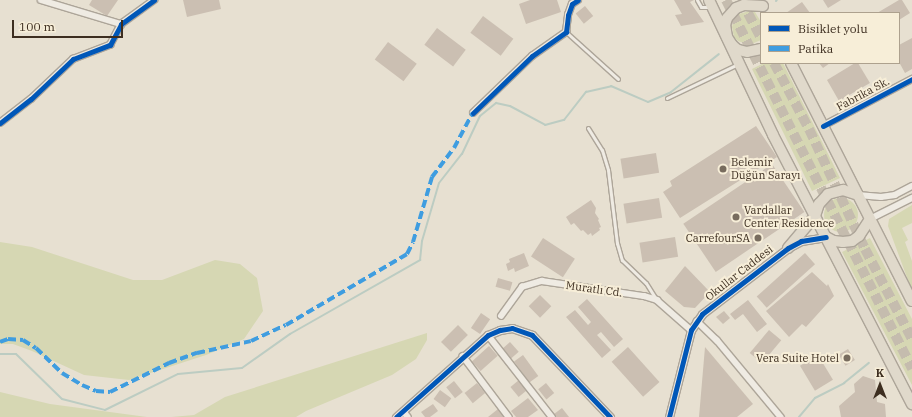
<!DOCTYPE html>
<meta charset="utf-8">
<style>
body{margin:0}
#map{position:relative;width:912px;height:417px;overflow:hidden;background:#e7e0d1;font-family:"IBM Plex Serif",serif}
div>[style]{position:absolute}
.green>*{inset:0;background:#d6d7b3}
.round{border-radius:50%}
.stream>*{height:2px;margin:-1px;padding:0 1px;transform-origin:1px;border-radius:1px;background:#bcccc2}
.building>*{inset:0;background:#cbbfb2;transform-origin:0 0}
.trunk-tunnel>*{height:10px;margin-top:-5px;transform-origin:0;background:repeating-linear-gradient(90deg,#c5bcae 0 10px,transparent 0 15px)}
.roads{filter:drop-shadow(1px 0 #ada599) drop-shadow(-1px 0 #ada599) drop-shadow(0 1px #ada599) drop-shadow(0 -1px #ada599)}
.service>*{height:3px;margin:-1.5px;padding:0 1.5px;transform-origin:1.5px;border-radius:1.5px;background:#efebe3}
.minor>*{height:5.5px;margin:-2.75px;padding:0 2.75px;transform-origin:2.75px;border-radius:2.75px;background:#efebe3}
.tertiary>*{height:7px;margin:-3.5px;padding:0 3.5px;transform-origin:3.5px;border-radius:3.5px;background:#efebe3}
.trunk>*{height:10px;margin:-5px;padding:0 5px;transform-origin:5px;border-radius:5px;background:#e0d9cb}
.quiet>*{height:4px;margin-top:-2px;transform-origin:0;background:repeating-linear-gradient(90deg,#3f9de0 0 8px,transparent 0 12px)}
.cycleway>*{height:5px;margin:-2.5px;padding:0 2.5px;transform-origin:2.5px;border-radius:2.5px;background:#0057b8}
.dots>*{width:11px;height:11px;translate:-50% -50%;box-sizing:border-box;border:2px solid #f7eed8;border-radius:50%}
span{translate:-50% -50%;white-space:nowrap;text-align:center;line-height:1.15;-webkit-text-stroke:4px #f7eed8;paint-order:stroke}
.street-label{font-size:11px;color:#3d2e20}
.poi-label{font-size:11px;color:#3d2e20}
.left{translate:0 -50%;text-align:left}
.right{translate:-100% -50%;text-align:right}
.legend{position:absolute;left:760px;top:12px;width:140px;height:52px;box-sizing:border-box;background:#f7eed8;border:1px solid #ada18e;margin:0;padding:5px 7px;list-style:none;font-size:12px;color:#3d2e20}
.legend li{display:flex;align-items:center;gap:8px;height:20px}
.legend b{width:20px;border:1px solid #ada18e}
.north{position:absolute;left:860px;top:365px;width:40px;height:40px;-webkit-text-stroke:3px #f7eed8;paint-order:stroke;rotate:0deg;font-size:11px;font-weight:700;line-height:16px;text-align:center;color:#3d2e20}
.north::after{content:'';display:block;margin:auto;width:14px;height:18px;background:#3d2e20;clip-path:polygon(50% 0,100% 100%,50% 72%,0 100%)}
.scale{position:absolute;left:12px;top:20px;width:111px;height:18px;box-sizing:border-box;border:2px solid #3d2e20;border-top:0;padding-left:5px;font-size:12px;line-height:14px;white-space:nowrap;color:#3d2e20;-webkit-text-stroke:3px #f7eed8;paint-order:stroke}
</style>
<div id="map">
<div class="green">
<i style="clip-path:polygon(749px 11px,755px 12px,761px 22px,761px 40px,749px 45px,738px 41px,734px 37px,732px 27px,735px 17px,739px 14px)"></i>
<i style="clip-path:polygon(764px 63px,783px 63px,840px 178px,812px 191px,752px 69px)"></i>
<i class="round" style="left:824px;top:198px;width:34px;height:34px"></i>
<i style="clip-path:polygon(912px 205px,912px 223px,902px 228px,908px 240px,905px 242px,912px 261px,912px 291px,888px 226px,889px 219px)"></i>
<i style="clip-path:polygon(870px 238px,912px 319px,912px 385px,842px 252px)"></i>
<i style="clip-path:polygon(0 242px,32px 247px,133px 280px,162px 280px,215px 260px,240px 264px,257px 278px,263px 311px,244px 339px,206px 355px,129px 380px,84px 375px,32px 351px,13px 344px,0 344px)"></i>
<i style="clip-path:polygon(427px 333px,427px 340px,416px 359px,392px 375px,306px 411px,296px 417px,171px 417px,194px 415px,225px 397px)"></i>
<i style="clip-path:polygon(0 392px,50px 404px,147px 417px,0 417px)"></i>
</div>
<div class="stream">
<i style="left:776px;top:1px;width:1px;rotate:-45deg"></i>
<i style="left:0;top:354px;width:16px"></i>
<i style="left:16px;top:354px;width:64px;rotate:44.4deg"></i>
<i style="left:62px;top:399px;width:44px;rotate:14.3deg"></i>
<i style="left:105px;top:410px;width:81px;rotate:-26.3deg"></i>
<i style="left:178px;top:374px;width:64px;rotate:-5.4deg"></i>
<i style="left:242px;top:368px;width:59px;rotate:-35.3deg"></i>
<i style="left:290px;top:334px;width:150px;rotate:-29.6deg"></i>
<i style="left:420px;top:260px;width:19px;rotate:-84deg"></i>
<i style="left:422px;top:241px;width:60px;rotate:-73.7deg"></i>
<i style="left:439px;top:183px;width:37px;rotate:-52deg"></i>
<i style="left:462px;top:154px;width:42px;rotate:-64.7deg"></i>
<i style="left:480px;top:116px;width:21px;rotate:-39deg"></i>
<i style="left:496px;top:103px;width:14px;rotate:12deg"></i>
<i style="left:510px;top:106px;width:40px;rotate:28deg"></i>
<i style="left:545px;top:125px;width:20px;rotate:-15deg"></i>
<i style="left:564px;top:120px;width:36px;rotate:-52deg"></i>
<i style="left:586px;top:92px;width:26px;rotate:-13deg"></i>
<i style="left:611px;top:86px;width:40px;rotate:23.4deg"></i>
<i style="left:648px;top:102px;width:25px;rotate:-23deg"></i>
<i style="left:671px;top:92px;width:61px;rotate:-38.4deg"></i>
<i style="left:799px;top:417px;width:25px;rotate:-50deg"></i>
<i style="left:815px;top:398px;width:33px;rotate:-27deg"></i>
<i style="left:844px;top:383px;width:32px;rotate:-39deg"></i>
</div>
<div class="building">
<i style="clip-path:polygon(92px 0,118px 0,107px 16px,89px 5px)"></i>
<i style="clip-path:polygon(183px 0,219px 0,221px 9px,187px 17px)"></i>
<i style="clip-path:polygon(530px 0,557px 0,561px 12px,526px 24px,519px 4px)"></i>
<i style="clip-path:polygon(674px 0,694px 0,690px 2px,704px 22px,681px 26px,675px 15px,682px 14px)"></i>
<i style="clip-path:polygon(823px 0,841px 0,828px 8px)"></i>
<i style="clip-path:polygon(899px 0,902px 0,910px 13px,899px 20px,899px 13px,877px 13px)"></i>
<i style="clip-path:polygon(802px 2px,810px 13px,786px 13px)"></i>
<i style="left:585px;top:6px;width:13px;height:12px;rotate:51deg"></i>
<i style="left:483px;top:16px;width:38px;height:21px;rotate:37deg"></i>
<i style="left:437px;top:28px;width:36px;height:21px;rotate:37deg"></i>
<i style="clip-path:polygon(912px 38px,912px 69px,905px 73px,899px 62px,899px 45px)"></i>
<i style="left:388px;top:42px;width:36px;height:22px;rotate:37deg"></i>
<i style="clip-path:polygon(819px 63px,830px 63px,823px 68px)"></i>
<i style="clip-path:polygon(855px 63px,858px 63px,870px 83px,839px 101px,827px 80px)"></i>
<i style="clip-path:polygon(756px 126px,777px 157px,680px 218px,663px 192px,672px 186px,670px 181px)"></i>
<i style="left:656px;top:153px;width:20px;height:36px;rotate:81deg"></i>
<i style="left:772px;top:164px;width:58px;height:107px;rotate:56deg"></i>
<i style="left:659px;top:198px;width:20px;height:36px;rotate:81deg"></i>
<i style="clip-path:polygon(591px 200px,596px 208px,595px 213px,599px 219px,598px 220px,601px 227px,599px 228px,600px 230px,592px 236px,591px 233px,588px 235px,583px 230px,581px 231px,574px 223px,571px 225px,566px 217px)"></i>
<i style="left:675px;top:237px;width:20px;height:36px;rotate:81deg"></i>
<i style="left:543px;top:238px;width:38px;height:22px;rotate:33deg"></i>
<i style="clip-path:polygon(524px 253px,529px 266px,515px 272px,514px 268px,508px 271px,506px 264px,510px 262px,509px 259px)"></i>
<i style="left:805px;top:253px;width:15px;height:65px;rotate:48deg"></i>
<i style="clip-path:polygon(685px 266px,710px 292px,695px 308px,684px 307px,665px 291px)"></i>
<i style="clip-path:polygon(812px 272px,827px 286px,828px 284px,834px 296px,806px 327px,802px 324px,789px 337px,766px 311px)"></i>
<i style="left:498px;top:278px;width:15px;height:9px;rotate:16deg"></i>
<i style="left:540px;top:295px;width:16px;height:16px;rotate:45deg"></i>
<i style="clip-path:polygon(587px 299px,623px 339px,614px 347px,601px 332px,597px 335px,611px 350px,602px 358px,566px 317px,575px 310px,588px 325px,591px 322px,578px 307px)"></i>
<i style="clip-path:polygon(748px 300px,767px 324px,757px 332px,743px 314px,735px 320px,730px 314px)"></i>
<i style="clip-path:polygon(724px 311px,730px 318px,723px 324px,716px 317px)"></i>
<i style="left:481px;top:313px;width:11px;height:18px;rotate:34deg"></i>
<i style="left:458px;top:325px;width:14px;height:24px;rotate:45deg"></i>
<i style="left:769px;top:330px;width:16px;height:30px;rotate:40deg"></i>
<i style="left:510px;top:342px;width:13px;height:11px;rotate:48deg"></i>
<i style="left:489px;top:346px;width:13px;height:23px;rotate:48deg"></i>
<i style="left:628px;top:347px;width:47px;height:22px;rotate:48deg"></i>
<i style="clip-path:polygon(705px 347px,753px 404px,737px 417px,699px 417px)"></i>
<i style="left:848px;top:349px;width:13px;height:11px;rotate:58deg"></i>
<i style="left:523px;top:355px;width:26px;height:11px;rotate:54deg"></i>
<i style="left:818px;top:355px;width:29px;height:21px;rotate:59deg"></i>
<i style="clip-path:polygon(863px 376px,875px 380px,877px 402px,885px 404px,886px 417px,841px 417px,839px 406px,855px 392px,854px 384px)"></i>
<i style="left:519px;top:380px;width:13px;height:11px;rotate:51deg"></i>
<i style="left:454px;top:381px;width:14px;height:10px;rotate:51deg"></i>
<i style="left:477px;top:383px;width:13px;height:16px;rotate:51deg"></i>
<i style="left:546px;top:383px;width:13px;height:10px;rotate:51deg"></i>
<i style="left:440px;top:390px;width:14px;height:11px;rotate:36deg"></i>
<i style="clip-path:polygon(528px 398px,538px 410px,528px 417px,516px 417px,511px 411px)"></i>
<i style="clip-path:polygon(433px 404px,438px 411px,430px 417px,425px 417px,421px 412px)"></i>
<i style="clip-path:polygon(562px 408px,569px 417px,556px 417px,554px 414px)"></i>
<i style="clip-path:polygon(498px 409px,504px 417px,488px 417px)"></i>
</div>
<div class="trunk-tunnel">
<i style="left:726px;top:0;width:413px;rotate:63.2deg"></i>
<i style="left:741px;top:0;width:43px;rotate:62.2deg"></i>
<i style="left:774px;top:63px;width:75px;rotate:62.1deg"></i>
<i style="left:809px;top:129px;width:132px;rotate:65deg"></i>
<i style="left:865px;top:249px;width:102px;rotate:62.4deg"></i>
</div>
<div class="roads">
<div class="service">
<i style="left:697px;top:0;width:8px;rotate:60deg"></i>
<i style="left:701px;top:7px;width:10px"></i>
<i style="left:566px;top:32px;width:70px;rotate:42.1deg"></i>
<i style="left:667px;top:98px;width:79px;rotate:-25.6deg"></i>
<i style="left:588px;top:128px;width:26px;rotate:58deg"></i>
<i style="left:602px;top:150px;width:21px;rotate:73deg"></i>
<i style="left:608px;top:170px;width:74px;rotate:83deg"></i>
<i style="left:617px;top:243px;width:18px;rotate:74deg"></i>
<i style="left:622px;top:260px;width:33px;rotate:44deg"></i>
<i style="left:646px;top:283px;width:19px;rotate:58deg"></i>
</div>
<div class="minor">
<i style="left:41px;top:0;width:84px;rotate:16.7deg"></i>
<i style="left:473px;top:113px;width:82px;rotate:-44deg"></i>
<i style="left:532px;top:56px;width:42px;rotate:-35.2deg"></i>
<i style="left:566px;top:32px;width:17px;rotate:-83deg"></i>
<i style="left:568px;top:15px;width:12px;rotate:-70deg"></i>
<i style="left:572px;top:4px;width:7px;rotate:-34deg"></i>
<i style="left:0;top:123px;width:39px;rotate:-38deg"></i>
<i style="left:31px;top:99px;width:58px;rotate:-43.6deg"></i>
<i style="left:73px;top:59px;width:40px;rotate:-21deg"></i>
<i style="left:110px;top:45px;width:24px;rotate:-62deg"></i>
<i style="left:121px;top:24px;width:41px;rotate:-36deg"></i>
<i style="left:823px;top:126px;width:101px;rotate:-27.8deg"></i>
<i style="left:858px;top:195px;width:23px;rotate:5deg"></i>
<i style="left:881px;top:197px;width:14px;rotate:-8deg"></i>
<i style="left:895px;top:195px;width:19px;rotate:-28deg"></i>
<i style="left:870px;top:219px;width:47px;rotate:-26.6deg"></i>
<i style="left:501px;top:316px;width:36px;rotate:-54deg"></i>
<i style="left:522px;top:287px;width:21px;rotate:-17deg"></i>
<i style="left:542px;top:281px;width:103px;rotate:8.4deg"></i>
<i style="left:644px;top:296px;width:14px;rotate:17deg"></i>
<i style="left:657px;top:300px;width:45px;rotate:41.4deg"></i>
<i style="left:697px;top:321px;width:28px;rotate:44deg"></i>
<i style="left:717px;top:340px;width:100px;rotate:50.3deg"></i>
<i style="left:488px;top:335px;width:104px;rotate:52deg"></i>
<i style="left:463px;top:356px;width:76px;rotate:53deg"></i>
<i style="left:404px;top:412px;width:6px;rotate:51deg"></i>
</div>
<div class="tertiary">
<i style="left:396px;top:417px;width:123px;rotate:-41.7deg"></i>
<i style="left:488px;top:335px;width:13px;rotate:-23deg"></i>
<i style="left:500px;top:330px;width:12px;rotate:-9deg"></i>
<i style="left:512px;top:328px;width:21px;rotate:19deg"></i>
<i style="left:532px;top:335px;width:113px;rotate:46.4deg"></i>
<i style="left:669px;top:417px;width:90px;rotate:-75.8deg"></i>
<i style="left:691px;top:330px;width:19px;rotate:-55deg"></i>
<i style="left:702px;top:314px;width:108px;rotate:-37.5deg"></i>
<i style="left:788px;top:248px;width:15px;rotate:-28deg"></i>
<i style="left:801px;top:241px;width:25px;rotate:-9deg"></i>
</div>
<div class="trunk">
<i style="left:709px;top:0;width:149px;rotate:64.6deg"></i>
<i style="left:773px;top:135px;width:303px;rotate:62.7deg"></i>
<i style="left:761px;top:49px;width:14px;rotate:168deg"></i>
<i style="left:747px;top:52px;width:9px;rotate:-167deg"></i>
<i style="left:738px;top:50px;width:8px;rotate:-140deg"></i>
<i style="left:732px;top:45px;width:9px;rotate:-122deg"></i>
<i style="left:727px;top:37px;width:12px;rotate:-99deg"></i>
<i style="left:725px;top:25px;width:7px;rotate:-74deg"></i>
<i style="left:727px;top:18px;width:13px;rotate:-48deg"></i>
<i style="left:736px;top:8px;width:9px;rotate:-21deg"></i>
<i style="left:744px;top:5px;width:19px;rotate:3deg"></i>
<i style="left:791px;top:63px;width:267px;rotate:63.1deg"></i>
<i style="left:826px;top:237px;width:9px;rotate:27deg"></i>
<i style="left:834px;top:241px;width:9px;rotate:6deg"></i>
<i style="left:843px;top:242px;width:9px;rotate:-6deg"></i>
<i style="left:852px;top:241px;width:9px;rotate:-36deg"></i>
<i style="left:859px;top:236px;width:20px;rotate:-57deg"></i>
<i style="left:788px;top:248px;width:42px;rotate:-49.8deg"></i>
<i style="left:815px;top:216px;width:13px;rotate:-72deg"></i>
<i style="left:819px;top:204px;width:13px;rotate:-48deg"></i>
<i style="left:828px;top:194px;width:16px;rotate:-15deg"></i>
<i style="left:843px;top:190px;width:16px;rotate:18deg"></i>
</div>
</div>
<div class="quiet">
<i style="left:0;top:342px;width:9px;rotate:-21deg"></i>
<i style="left:8px;top:339px;width:15px;rotate:4deg"></i>
<i style="left:23px;top:340px;width:15px;rotate:32deg"></i>
<i style="left:36px;top:348px;width:36px;rotate:44deg"></i>
<i style="left:62px;top:373px;width:23px;rotate:31deg"></i>
<i style="left:82px;top:385px;width:15px;rotate:23deg"></i>
<i style="left:96px;top:391px;width:14px;rotate:4deg"></i>
<i style="left:110px;top:392px;width:66px;rotate:-26.2deg"></i>
<i style="left:169px;top:363px;width:30px;rotate:-20deg"></i>
<i style="left:197px;top:353px;width:55px;rotate:-12.5deg"></i>
<i style="left:251px;top:341px;width:38px;rotate:-25deg"></i>
<i style="left:286px;top:325px;width:140px;rotate:-30.4deg"></i>
<i style="left:407px;top:254px;width:13px;rotate:-63deg"></i>
<i style="left:413px;top:242px;width:68px;rotate:-73.7deg"></i>
<i style="left:432px;top:177px;width:36px;rotate:-53deg"></i>
<i style="left:454px;top:148px;width:40px;rotate:-62deg"></i>
</div>
<div class="cycleway">
<i style="left:473px;top:113px;width:82px;rotate:-44deg"></i>
<i style="left:532px;top:56px;width:42px;rotate:-35.2deg"></i>
<i style="left:566px;top:32px;width:17px;rotate:-83deg"></i>
<i style="left:568px;top:15px;width:12px;rotate:-70deg"></i>
<i style="left:572px;top:4px;width:7px;rotate:-34deg"></i>
<i style="left:0;top:123px;width:39px;rotate:-38deg"></i>
<i style="left:31px;top:99px;width:58px;rotate:-43.6deg"></i>
<i style="left:73px;top:59px;width:40px;rotate:-21deg"></i>
<i style="left:110px;top:45px;width:24px;rotate:-62deg"></i>
<i style="left:121px;top:24px;width:41px;rotate:-36deg"></i>
<i style="left:823px;top:126px;width:101px;rotate:-27.8deg"></i>
<i style="left:396px;top:417px;width:123px;rotate:-41.7deg"></i>
<i style="left:488px;top:335px;width:13px;rotate:-23deg"></i>
<i style="left:500px;top:330px;width:12px;rotate:-9deg"></i>
<i style="left:512px;top:328px;width:21px;rotate:19deg"></i>
<i style="left:532px;top:335px;width:113px;rotate:46.4deg"></i>
<i style="left:669px;top:417px;width:90px;rotate:-75.8deg"></i>
<i style="left:691px;top:330px;width:19px;rotate:-55deg"></i>
<i style="left:702px;top:314px;width:108px;rotate:-37.5deg"></i>
<i style="left:788px;top:248px;width:15px;rotate:-28deg"></i>
<i style="left:801px;top:241px;width:25px;rotate:-9deg"></i>
</div>
<div class="dots">
<i style="left:723px;top:169px;background:#786c5e"></i>
<i style="left:736px;top:217px;background:#786c5e"></i>
<i style="left:758px;top:238px;background:#786c5e"></i>
<i style="left:847px;top:358px;background:#786c5e"></i>
</div>
<div class="street-label">
<span style="left:863px;top:94px;rotate:-28deg">Fabrika Sk.</span>
<span style="left:739px;top:273px;rotate:-38deg">Okullar Caddesi</span>
<span style="left:594px;top:289px;rotate:8deg">Muratlı Cd.</span>
</div>
<div class="poi-label">
<span class="left" style="left:731px;top:169px">Belemir<br>Düğün Sarayı</span>
<span class="left" style="left:744px;top:217px">Vardallar<br>Center Residence</span>
<span class="right" style="left:750px;top:238px">CarrefourSA</span>
<span class="right" style="left:839px;top:358px">Vera Suite Hotel</span>
</div>
<ul class="legend">
<li><b style="height:5px;background:#0057b8"></b>Bisiklet yolu</li>
<li><b style="height:5px;background:#3f9de0"></b>Patika</li>
</ul>
<div class="north">K</div>
<div class="scale">100 m</div>
</div>
